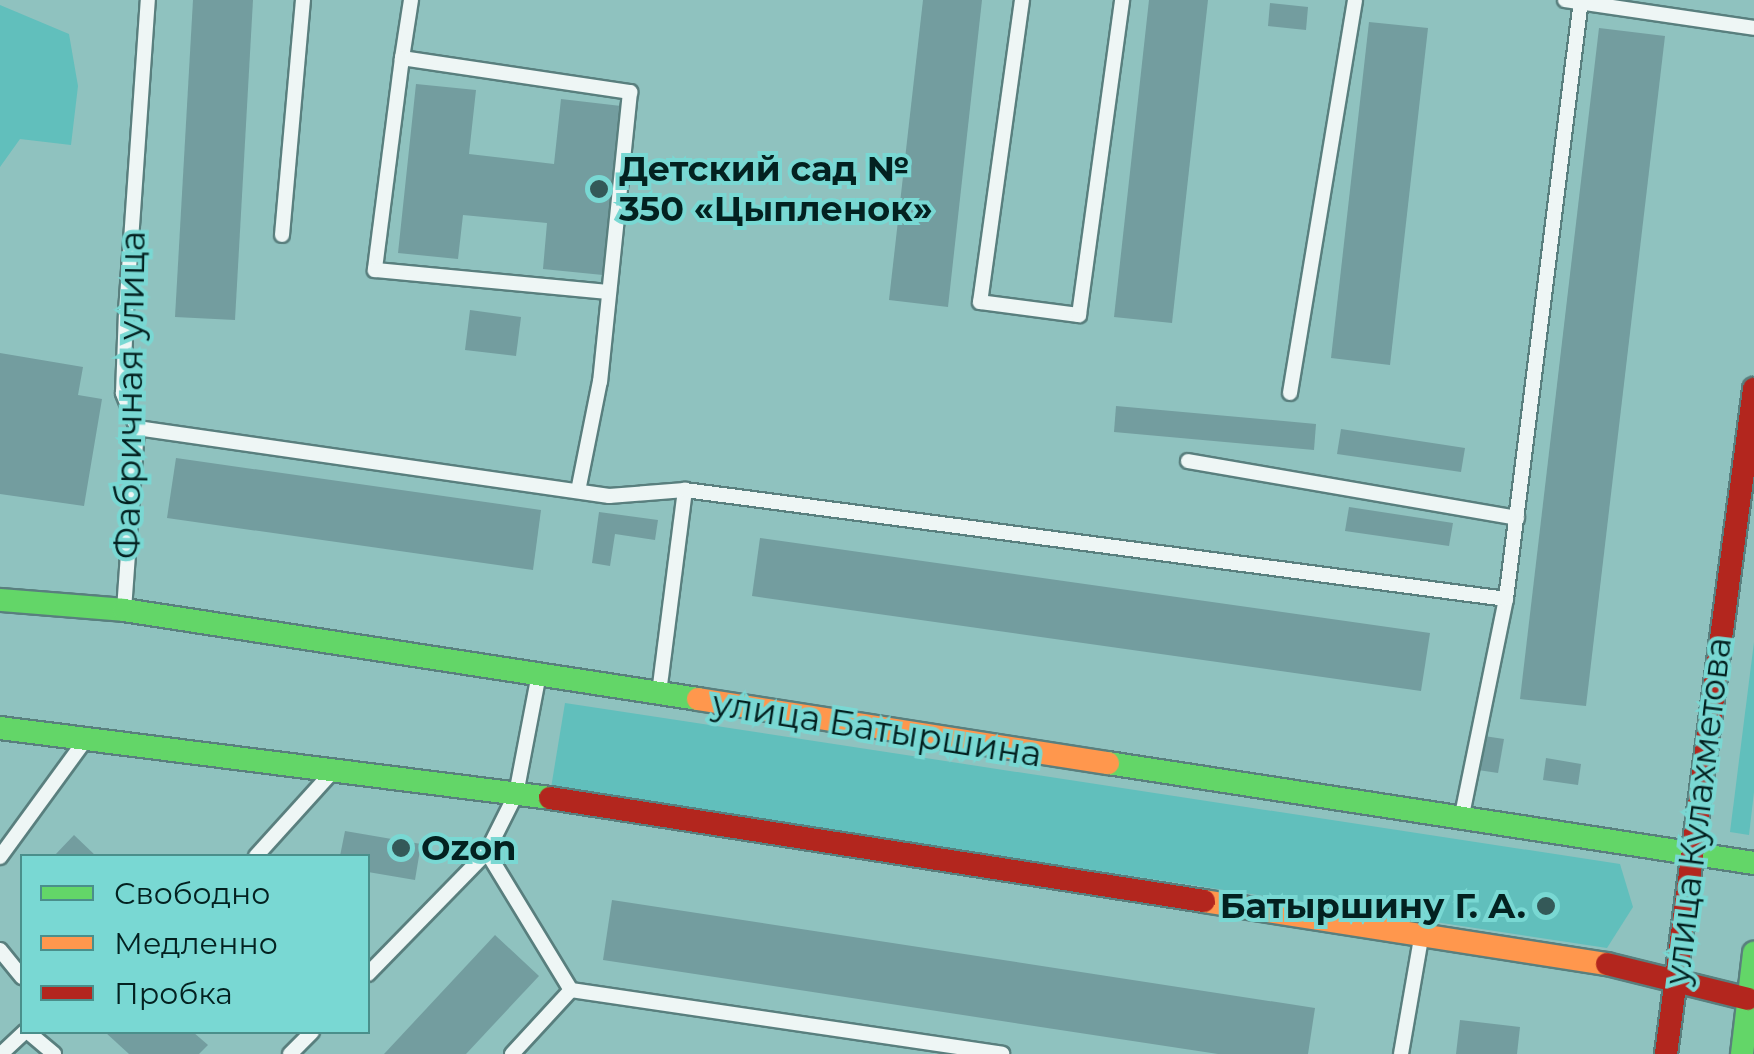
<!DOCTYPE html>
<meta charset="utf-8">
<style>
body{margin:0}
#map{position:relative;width:1754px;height:1054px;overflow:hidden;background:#8fc2bf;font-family:Montserrat,sans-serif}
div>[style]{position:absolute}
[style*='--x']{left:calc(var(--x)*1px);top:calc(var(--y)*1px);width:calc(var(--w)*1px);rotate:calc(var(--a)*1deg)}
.green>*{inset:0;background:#61bfbc}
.building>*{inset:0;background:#739d9f}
.roads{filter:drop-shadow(2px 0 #597f7e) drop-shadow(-2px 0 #597f7e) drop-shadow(0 2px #597f7e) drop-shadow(0 -2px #597f7e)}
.lane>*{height:14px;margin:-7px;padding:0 7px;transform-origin:7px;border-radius:7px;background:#eef6f5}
.fast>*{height:22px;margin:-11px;padding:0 11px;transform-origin:11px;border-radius:11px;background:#63d668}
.slow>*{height:22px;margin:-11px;padding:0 11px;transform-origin:11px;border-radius:11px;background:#ff974d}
.jam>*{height:22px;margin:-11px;padding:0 11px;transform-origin:11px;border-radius:11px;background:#b3261e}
.dots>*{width:28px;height:28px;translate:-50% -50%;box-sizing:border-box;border:5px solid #79d8d3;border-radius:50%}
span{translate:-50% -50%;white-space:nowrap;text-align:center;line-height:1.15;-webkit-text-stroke:8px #79d8d3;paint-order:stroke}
.poi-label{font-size:35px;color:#032120;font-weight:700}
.left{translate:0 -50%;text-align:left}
.right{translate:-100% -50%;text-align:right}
.street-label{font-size:35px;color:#032120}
.legend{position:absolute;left:20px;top:854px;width:350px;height:180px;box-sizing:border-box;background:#79d8d3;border:2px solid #4a8f8b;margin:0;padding:12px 18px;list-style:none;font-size:30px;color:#032120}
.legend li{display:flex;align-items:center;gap:20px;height:50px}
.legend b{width:50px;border:2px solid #4a8f8b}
</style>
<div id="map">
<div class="green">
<i style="clip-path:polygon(0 5px,69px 34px,78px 86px,71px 145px,20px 139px,0 167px)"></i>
<i style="clip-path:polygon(1754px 642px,1754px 792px,1749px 835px,1730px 832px)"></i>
<i style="clip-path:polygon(565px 703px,1620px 864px,1633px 907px,1607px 948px,551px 788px)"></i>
</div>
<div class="building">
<i style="clip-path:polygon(193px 0,253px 0,235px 320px,175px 317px)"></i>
<i style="clip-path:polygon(923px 0,982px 0,948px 307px,889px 300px)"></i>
<i style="clip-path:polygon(1149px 0,1208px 0,1172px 323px,1114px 317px)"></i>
<i style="clip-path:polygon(1270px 3px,1308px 7px,1306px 30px,1268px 26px)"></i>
<i style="clip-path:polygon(1369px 22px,1428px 28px,1390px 365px,1331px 358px)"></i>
<i style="clip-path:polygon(1599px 28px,1665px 36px,1586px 706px,1520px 699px)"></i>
<i style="clip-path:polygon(416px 84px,476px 90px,469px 154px,554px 164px,561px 99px,621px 106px,603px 275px,543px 269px,547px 223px,463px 215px,458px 259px,398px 253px)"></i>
<i style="clip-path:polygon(470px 310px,521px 317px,516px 356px,465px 350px)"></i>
<i style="clip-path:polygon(0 353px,83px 367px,78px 395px,102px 399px,84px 506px,0 494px)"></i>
<i style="clip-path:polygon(1116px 406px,1316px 424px,1314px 450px,1114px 432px)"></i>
<i style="clip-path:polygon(1341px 429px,1465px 448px,1461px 472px,1337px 454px)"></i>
<i style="clip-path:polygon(176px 458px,541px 510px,533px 570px,167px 518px)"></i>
<i style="clip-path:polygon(1349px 507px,1453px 523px,1449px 546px,1345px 531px)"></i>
<i style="clip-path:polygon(599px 512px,658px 520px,655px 540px,615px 534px,610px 566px,592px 563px)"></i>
<i style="clip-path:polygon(760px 538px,1430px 633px,1421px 691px,752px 596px)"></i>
<i style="clip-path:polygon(1484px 736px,1504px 739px,1498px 773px,1478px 770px)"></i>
<i style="clip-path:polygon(1546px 758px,1581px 764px,1578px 785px,1543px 780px)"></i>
<i style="clip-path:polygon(345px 831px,421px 844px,415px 880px,368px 872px,368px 856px,340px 856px)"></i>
<i style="clip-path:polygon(74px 835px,96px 856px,54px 856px)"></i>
<i style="clip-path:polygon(612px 900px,1315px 1008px,1308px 1054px,1218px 1054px,603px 960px)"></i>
<i style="clip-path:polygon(495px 935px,539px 976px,466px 1054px,384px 1054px)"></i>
<i style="clip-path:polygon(1460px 1020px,1520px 1027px,1517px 1054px,1456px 1054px)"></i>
<i style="clip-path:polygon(105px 1032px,193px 1032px,208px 1045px,199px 1054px,129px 1054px)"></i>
</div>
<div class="roads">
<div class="lane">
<i style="--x:411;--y:0;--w:59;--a:98.8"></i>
<i style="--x:402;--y:58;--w:231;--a:8.5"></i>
<i style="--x:630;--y:92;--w:291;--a:95.9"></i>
<i style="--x:600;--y:381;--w:112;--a:101.3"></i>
<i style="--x:1022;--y:0;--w:305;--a:97.9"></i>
<i style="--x:980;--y:302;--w:100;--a:7.5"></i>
<i style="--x:1079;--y:315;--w:318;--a:-82.2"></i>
<i style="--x:1565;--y:0;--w:191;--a:8.4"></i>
<i style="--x:402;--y:58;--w:214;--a:97.3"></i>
<i style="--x:375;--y:270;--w:235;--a:5.4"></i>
<i style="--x:282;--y:235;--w:236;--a:-84.9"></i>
<i style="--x:1290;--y:393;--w:398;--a:-80.6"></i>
<i style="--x:137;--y:428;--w:477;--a:8.2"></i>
<i style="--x:609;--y:496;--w:76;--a:-4.5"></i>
<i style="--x:1188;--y:461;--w:334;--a:9.8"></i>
<i style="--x:124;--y:610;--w:182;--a:-85.9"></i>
<i style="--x:137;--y:428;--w:38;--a:-112"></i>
<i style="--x:123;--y:393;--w:81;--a:-87.9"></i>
<i style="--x:126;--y:312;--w:313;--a:-86"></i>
<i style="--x:538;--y:679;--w:117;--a:100.8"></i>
<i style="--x:516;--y:794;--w:65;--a:116.6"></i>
<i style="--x:487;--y:852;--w:162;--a:58.7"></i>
<i style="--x:571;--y:990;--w:436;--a:8.4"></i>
<i style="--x:659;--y:693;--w:205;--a:-82.7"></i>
<i style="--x:685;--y:490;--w:828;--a:7.56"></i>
<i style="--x:1462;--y:815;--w:220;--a:-78.5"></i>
<i style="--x:1506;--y:599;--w:604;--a:-82.86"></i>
<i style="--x:256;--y:856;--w:118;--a:-47.8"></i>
<i style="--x:0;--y:857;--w:142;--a:-53.9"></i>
<i style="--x:0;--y:950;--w:35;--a:51"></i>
<i style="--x:368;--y:974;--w:170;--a:-45.7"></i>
<i style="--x:28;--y:1032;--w:34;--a:40"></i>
<i style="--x:1;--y:1054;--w:33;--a:-43"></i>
<i style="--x:290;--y:1054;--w:31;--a:-45"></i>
<i style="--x:512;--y:1054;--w:87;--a:-47.3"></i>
<i style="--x:1401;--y:1054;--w:118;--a:-80.2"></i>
</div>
<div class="fast">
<i style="--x:0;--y:600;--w:124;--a:4.6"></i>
<i style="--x:124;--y:610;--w:581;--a:8.81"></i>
<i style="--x:0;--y:728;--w:554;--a:7.25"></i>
<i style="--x:1108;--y:763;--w:654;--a:8.8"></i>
<i style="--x:1742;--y:1054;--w:102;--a:-83.2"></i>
</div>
<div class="slow">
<i style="--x:698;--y:699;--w:415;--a:8.9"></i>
<i style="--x:1204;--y:901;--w:408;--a:8.9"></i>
</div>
<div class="jam">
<i style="--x:550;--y:798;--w:662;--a:8.95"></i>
<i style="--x:1607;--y:964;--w:145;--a:13.9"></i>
<i style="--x:1666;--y:1054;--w:671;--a:-82.46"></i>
</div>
</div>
<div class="dots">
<i style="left:599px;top:189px;background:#345958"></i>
<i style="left:401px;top:848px;background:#345958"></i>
<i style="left:1546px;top:906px;background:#345958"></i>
</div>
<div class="poi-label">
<span class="left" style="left:619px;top:189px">Детский сад №<br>350 «Цыпленок»</span>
<span class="left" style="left:421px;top:848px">Ozon</span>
<span class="right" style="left:1526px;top:906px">Батыршину Г. А.</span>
</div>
<div class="street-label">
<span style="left:130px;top:395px;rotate:-89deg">Фабричная улица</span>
<span style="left:877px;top:729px;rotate:9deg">улица Батыршина</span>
<span style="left:1698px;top:811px;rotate:-83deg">улица Кулахметова</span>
</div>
<ul class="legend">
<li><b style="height:12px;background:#63d668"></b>Свободно</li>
<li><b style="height:12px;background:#ff974d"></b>Медленно</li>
<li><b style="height:12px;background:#b3261e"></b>Пробка</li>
</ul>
</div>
